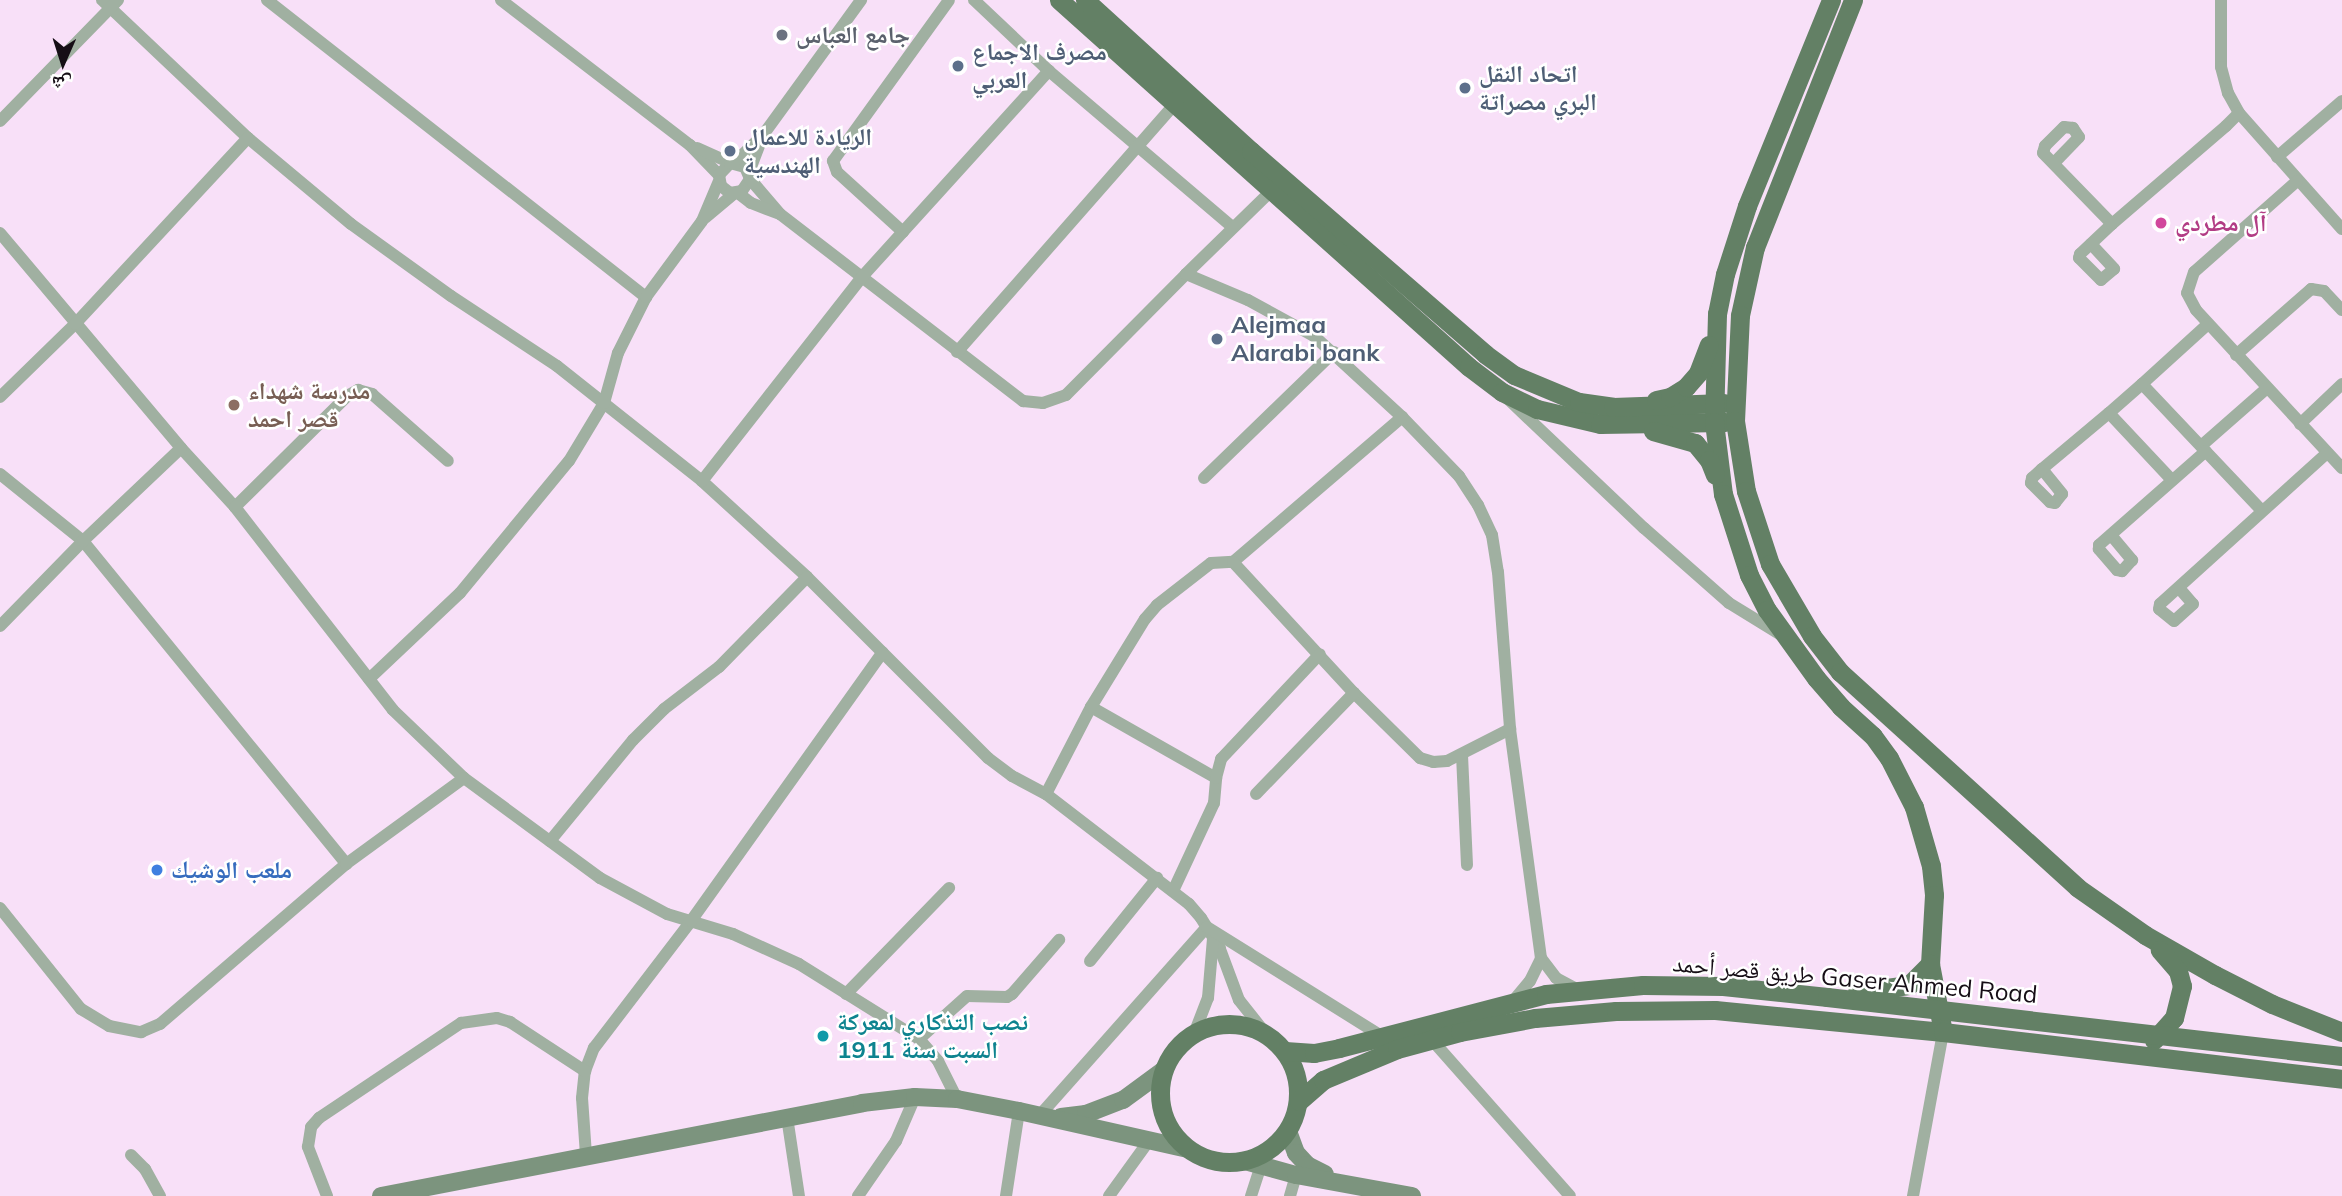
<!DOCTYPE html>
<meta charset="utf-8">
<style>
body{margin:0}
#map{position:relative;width:2342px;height:1196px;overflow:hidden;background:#f8e0f8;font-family:Mulish,"Noto Naskh Arabic",sans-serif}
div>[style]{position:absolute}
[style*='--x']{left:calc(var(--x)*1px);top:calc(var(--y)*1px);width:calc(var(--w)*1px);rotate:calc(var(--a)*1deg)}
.street>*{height:12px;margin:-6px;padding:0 6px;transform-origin:6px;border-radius:6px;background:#a0b0a1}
.secondary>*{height:18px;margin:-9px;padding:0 9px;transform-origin:9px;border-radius:9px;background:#7c947e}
.primary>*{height:19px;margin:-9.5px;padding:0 9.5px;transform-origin:9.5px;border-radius:9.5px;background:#638065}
.primary>.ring{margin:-9.5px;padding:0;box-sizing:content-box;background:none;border:19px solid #638065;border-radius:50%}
.dots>*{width:19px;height:19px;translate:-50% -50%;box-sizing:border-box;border:4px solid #fff;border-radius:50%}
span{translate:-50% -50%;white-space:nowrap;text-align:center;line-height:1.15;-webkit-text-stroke:5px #fff;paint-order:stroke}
.worship-label{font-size:24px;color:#5b616d;font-weight:700}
.left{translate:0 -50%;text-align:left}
.service-label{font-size:24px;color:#4e5e75;font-weight:700}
.hotel-label{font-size:24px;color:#b23c85;font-weight:700}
.education-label{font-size:24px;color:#785e54;font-weight:700}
.shop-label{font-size:24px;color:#366cbe;font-weight:700}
.street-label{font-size:24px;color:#160e16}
.culture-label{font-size:24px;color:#0d838f;font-weight:700}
.north{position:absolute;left:28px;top:28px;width:70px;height:70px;-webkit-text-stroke:5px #fff;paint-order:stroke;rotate:183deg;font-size:19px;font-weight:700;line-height:28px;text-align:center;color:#160e16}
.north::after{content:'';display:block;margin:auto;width:24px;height:32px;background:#160e16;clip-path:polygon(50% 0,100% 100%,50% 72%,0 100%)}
</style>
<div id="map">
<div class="street">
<i style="--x:102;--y:0;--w:201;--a:43.4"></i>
<i style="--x:248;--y:138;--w:134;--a:39.9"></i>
<i style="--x:351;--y:224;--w:123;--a:35.8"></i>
<i style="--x:451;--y:296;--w:127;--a:33.4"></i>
<i style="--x:557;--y:366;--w:185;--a:38.4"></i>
<i style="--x:702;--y:481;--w:142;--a:42.4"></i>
<i style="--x:807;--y:577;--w:256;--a:45"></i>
<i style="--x:988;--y:758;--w:30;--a:37"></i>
<i style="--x:1012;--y:776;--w:38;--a:28"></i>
<i style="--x:1046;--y:794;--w:180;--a:37.6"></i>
<i style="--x:1189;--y:904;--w:18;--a:49"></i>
<i style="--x:1201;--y:918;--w:36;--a:58"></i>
<i style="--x:1220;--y:949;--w:54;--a:69.6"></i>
<i style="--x:1239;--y:1000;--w:43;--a:51.5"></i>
<i style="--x:267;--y:0;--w:482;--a:38.1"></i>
<i style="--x:501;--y:0;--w:238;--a:37.5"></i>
<i style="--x:690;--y:145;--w:42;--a:46"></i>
<i style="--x:974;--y:0;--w:103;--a:43.4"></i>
<i style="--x:1049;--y:71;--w:240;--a:40.4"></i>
<i style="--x:2221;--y:0;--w:67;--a:90"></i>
<i style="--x:2221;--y:67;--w:27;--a:75"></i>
<i style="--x:2228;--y:93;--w:23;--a:61"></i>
<i style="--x:2239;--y:113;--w:155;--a:48.4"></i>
<i style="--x:0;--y:121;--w:169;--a:-45.7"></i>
<i style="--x:697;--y:148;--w:36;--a:24"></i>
<i style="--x:2277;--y:157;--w:86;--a:-40.7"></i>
<i style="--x:735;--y:162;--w:39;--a:-44"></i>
<i style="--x:763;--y:135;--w:167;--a:-54"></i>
<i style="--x:2054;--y:163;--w:36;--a:-46"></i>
<i style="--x:2079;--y:137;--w:11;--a:-124"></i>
<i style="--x:2073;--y:128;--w:9;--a:-174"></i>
<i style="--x:2064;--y:127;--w:27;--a:135"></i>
<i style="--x:2045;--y:146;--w:7;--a:106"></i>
<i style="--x:2043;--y:153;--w:99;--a:45.8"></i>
<i style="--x:749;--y:172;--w:36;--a:-69"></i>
<i style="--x:750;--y:179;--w:14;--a:124"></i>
<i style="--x:742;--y:191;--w:12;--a:171"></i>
<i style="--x:730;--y:193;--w:11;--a:-142"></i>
<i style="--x:721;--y:186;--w:11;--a:-100"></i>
<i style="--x:719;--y:175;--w:16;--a:-47"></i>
<i style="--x:730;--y:163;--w:16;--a:15"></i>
<i style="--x:745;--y:167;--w:13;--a:67"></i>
<i style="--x:750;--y:179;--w:46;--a:49.4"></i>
<i style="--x:780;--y:214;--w:307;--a:37.6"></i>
<i style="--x:1023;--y:401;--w:20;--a:6"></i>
<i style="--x:1043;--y:403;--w:24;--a:-19"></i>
<i style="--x:1066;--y:395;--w:170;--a:-45.2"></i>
<i style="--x:1186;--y:274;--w:67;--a:22.8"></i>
<i style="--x:1248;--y:300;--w:75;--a:28.6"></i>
<i style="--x:1314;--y:336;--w:120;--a:42.6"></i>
<i style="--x:1402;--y:417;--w:82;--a:46"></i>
<i style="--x:1459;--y:476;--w:35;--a:57"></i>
<i style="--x:1478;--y:505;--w:33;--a:65"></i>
<i style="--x:1492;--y:535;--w:37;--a:81"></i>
<i style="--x:1498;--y:572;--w:157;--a:85.6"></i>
<i style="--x:1510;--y:729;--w:231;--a:82.3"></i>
<i style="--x:1541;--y:958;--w:25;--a:53"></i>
<i style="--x:1556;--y:978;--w:26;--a:28"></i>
<i style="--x:2297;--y:181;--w:137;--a:138.5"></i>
<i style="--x:2194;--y:272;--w:22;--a:108"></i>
<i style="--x:2187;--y:293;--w:19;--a:62"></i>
<i style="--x:2196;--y:310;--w:215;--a:47.3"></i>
<i style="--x:738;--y:193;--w:16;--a:38"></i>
<i style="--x:751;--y:203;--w:30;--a:21"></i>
<i style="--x:705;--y:218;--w:39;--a:-40"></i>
<i style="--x:903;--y:232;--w:89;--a:-137.7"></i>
<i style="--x:837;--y:172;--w:12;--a:-110"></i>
<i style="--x:833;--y:161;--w:198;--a:-54.2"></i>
<i style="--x:0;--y:233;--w:281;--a:49.9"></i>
<i style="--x:181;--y:448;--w:80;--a:47.5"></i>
<i style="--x:235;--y:507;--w:257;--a:52.1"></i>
<i style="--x:393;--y:710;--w:98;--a:43.8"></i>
<i style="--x:464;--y:778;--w:169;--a:36.3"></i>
<i style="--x:600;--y:878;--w:76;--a:28.2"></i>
<i style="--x:667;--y:914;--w:69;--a:16.9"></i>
<i style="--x:733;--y:934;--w:72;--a:24.4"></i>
<i style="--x:799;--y:964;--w:142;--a:32"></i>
<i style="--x:919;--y:1039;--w:29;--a:49"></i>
<i style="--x:938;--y:1061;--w:42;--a:63.4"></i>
<i style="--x:2091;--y:244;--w:34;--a:47"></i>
<i style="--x:2114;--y:269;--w:17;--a:140"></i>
<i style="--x:2101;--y:280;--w:31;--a:-135"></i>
<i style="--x:2079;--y:258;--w:4;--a:-76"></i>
<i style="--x:2080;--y:254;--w:44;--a:-43.2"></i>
<i style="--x:2112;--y:224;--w:150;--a:-40.7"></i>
<i style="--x:2226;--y:126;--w:18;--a:-45"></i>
<i style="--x:1186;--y:274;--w:120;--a:-44.3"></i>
<i style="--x:2208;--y:324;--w:89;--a:137.7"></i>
<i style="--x:2142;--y:384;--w:173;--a:46.6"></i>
<i style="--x:957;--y:352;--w:330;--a:-48.7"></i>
<i style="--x:2236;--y:355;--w:100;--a:-41.3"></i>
<i style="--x:2311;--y:289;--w:13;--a:9"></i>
<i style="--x:2324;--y:291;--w:26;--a:47"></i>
<i style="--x:0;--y:397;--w:105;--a:-44.2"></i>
<i style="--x:75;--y:324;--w:254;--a:-47.1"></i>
<i style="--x:1509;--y:400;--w:186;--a:43.5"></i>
<i style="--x:1644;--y:528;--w:113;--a:41.4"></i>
<i style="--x:1729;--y:603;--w:61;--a:31.6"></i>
<i style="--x:2109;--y:413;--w:92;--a:46.8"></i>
<i style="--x:2300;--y:424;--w:58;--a:-43.6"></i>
<i style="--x:2201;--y:446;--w:88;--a:-41.3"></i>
<i style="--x:2042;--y:469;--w:32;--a:51"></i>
<i style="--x:2062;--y:494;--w:11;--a:128"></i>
<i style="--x:2055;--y:503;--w:5;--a:-169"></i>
<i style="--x:2050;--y:502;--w:27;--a:-135"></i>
<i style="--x:2031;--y:483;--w:5;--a:-79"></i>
<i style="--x:2032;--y:478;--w:13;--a:-42"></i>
<i style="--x:2042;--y:469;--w:87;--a:-39.9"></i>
<i style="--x:2109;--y:413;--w:44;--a:-41.3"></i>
<i style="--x:0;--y:474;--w:107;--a:38.9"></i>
<i style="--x:83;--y:541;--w:417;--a:50.8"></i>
<i style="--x:1204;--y:478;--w:181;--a:-44.1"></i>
<i style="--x:702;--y:481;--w:258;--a:-51.9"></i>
<i style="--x:861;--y:278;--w:280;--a:-47.8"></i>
<i style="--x:235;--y:507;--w:158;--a:-44.7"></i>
<i style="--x:347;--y:396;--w:13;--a:-29"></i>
<i style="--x:358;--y:390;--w:15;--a:16"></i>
<i style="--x:372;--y:394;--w:101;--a:41.4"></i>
<i style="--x:2111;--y:535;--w:33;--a:50"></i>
<i style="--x:2132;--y:560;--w:15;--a:132"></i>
<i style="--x:2122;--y:571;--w:5;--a:-169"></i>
<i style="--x:2117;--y:570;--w:28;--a:-131"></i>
<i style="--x:2099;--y:549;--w:4;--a:-90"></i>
<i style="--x:2099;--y:545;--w:142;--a:-41.3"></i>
<i style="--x:1233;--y:562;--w:223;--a:-40.6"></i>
<i style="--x:2179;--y:588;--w:21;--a:49"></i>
<i style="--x:2193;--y:604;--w:25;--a:138"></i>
<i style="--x:2174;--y:621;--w:19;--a:-141"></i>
<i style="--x:2159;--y:609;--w:5;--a:-79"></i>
<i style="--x:2160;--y:604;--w:225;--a:-42.1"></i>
<i style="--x:0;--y:626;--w:119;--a:-45.7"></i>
<i style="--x:83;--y:541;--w:135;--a:-43.5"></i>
<i style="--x:369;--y:679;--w:125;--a:-43.4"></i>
<i style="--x:460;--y:593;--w:171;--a:-50.5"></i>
<i style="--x:569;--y:461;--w:68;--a:-58.9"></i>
<i style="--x:604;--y:403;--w:52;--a:-74.4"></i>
<i style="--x:618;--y:353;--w:63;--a:-63.4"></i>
<i style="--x:646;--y:297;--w:94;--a:-53.6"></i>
<i style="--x:702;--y:221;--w:43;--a:-67"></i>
<i style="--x:1091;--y:707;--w:144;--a:29.6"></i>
<i style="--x:1462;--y:755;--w:110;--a:87.4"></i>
<i style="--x:1046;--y:794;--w:98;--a:-62.7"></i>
<i style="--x:1091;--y:707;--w:103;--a:-58.5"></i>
<i style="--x:1145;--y:619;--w:18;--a:-49"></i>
<i style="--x:1157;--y:605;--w:68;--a:-37.9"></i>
<i style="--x:1211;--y:563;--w:22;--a:-3"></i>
<i style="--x:1233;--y:562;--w:178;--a:47.3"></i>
<i style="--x:1354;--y:693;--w:93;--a:44.6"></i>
<i style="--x:1420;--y:758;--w:14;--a:17"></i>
<i style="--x:1433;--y:762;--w:14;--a:-4"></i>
<i style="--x:1447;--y:761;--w:71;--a:-26.9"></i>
<i style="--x:1256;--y:794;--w:141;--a:-45.9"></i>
<i style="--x:550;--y:841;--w:131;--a:-50.6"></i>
<i style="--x:633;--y:740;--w:44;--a:-45"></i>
<i style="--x:664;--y:709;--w:69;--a:-37.4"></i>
<i style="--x:719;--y:667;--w:126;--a:-45.6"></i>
<i style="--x:1173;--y:891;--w:97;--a:-65"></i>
<i style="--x:1214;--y:803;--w:25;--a:-85"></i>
<i style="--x:1216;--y:778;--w:20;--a:-75"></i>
<i style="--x:1221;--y:759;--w:144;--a:-46.7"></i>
<i style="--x:0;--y:908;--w:129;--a:51.3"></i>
<i style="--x:81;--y:1009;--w:33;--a:31"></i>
<i style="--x:109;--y:1026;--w:33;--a:11"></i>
<i style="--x:141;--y:1032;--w:21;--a:-23"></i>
<i style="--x:160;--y:1024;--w:245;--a:-40.7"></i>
<i style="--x:346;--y:864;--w:146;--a:-36.1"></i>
<i style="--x:1090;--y:961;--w:107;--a:-51.1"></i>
<i style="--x:846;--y:994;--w:148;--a:-45.8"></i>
<i style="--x:1513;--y:1001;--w:26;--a:-50"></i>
<i style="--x:1530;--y:981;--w:25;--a:-64"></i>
<i style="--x:1194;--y:1034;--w:39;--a:-69"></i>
<i style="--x:1208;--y:998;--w:60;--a:-85.2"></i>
<i style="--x:919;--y:1039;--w:64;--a:-41.9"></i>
<i style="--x:967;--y:996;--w:40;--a:1.4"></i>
<i style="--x:1007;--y:997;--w:6;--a:-31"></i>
<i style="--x:1012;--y:994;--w:72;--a:-49"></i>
<i style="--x:1432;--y:1040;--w:208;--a:48.5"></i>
<i style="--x:1040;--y:1115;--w:251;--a:-48.4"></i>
<i style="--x:1207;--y:927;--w:204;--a:32"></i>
<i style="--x:787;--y:1117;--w:80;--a:81.4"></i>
<i style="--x:131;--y:1155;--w:20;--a:45"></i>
<i style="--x:145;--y:1169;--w:31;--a:61"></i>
<i style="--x:586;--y:1155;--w:57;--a:-94"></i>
<i style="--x:582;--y:1098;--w:27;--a:-84"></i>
<i style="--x:585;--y:1071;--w:25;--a:-69"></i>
<i style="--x:594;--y:1048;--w:160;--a:-52.6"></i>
<i style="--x:691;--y:921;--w:330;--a:-54.5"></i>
<i style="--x:327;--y:1196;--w:53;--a:-111.2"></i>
<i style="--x:308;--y:1147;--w:20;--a:-81"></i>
<i style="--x:311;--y:1127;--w:12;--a:-48"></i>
<i style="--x:319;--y:1118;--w:171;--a:-33.8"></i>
<i style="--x:461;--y:1023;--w:36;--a:-8"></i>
<i style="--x:497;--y:1018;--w:14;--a:17"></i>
<i style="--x:510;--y:1022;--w:90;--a:33.2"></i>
<i style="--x:858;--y:1196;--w:67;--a:-55.4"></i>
<i style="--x:896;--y:1141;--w:48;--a:-66.6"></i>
<i style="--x:1006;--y:1196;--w:86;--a:-81.3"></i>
<i style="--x:1109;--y:1196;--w:67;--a:-54.2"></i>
<i style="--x:1251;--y:1196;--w:33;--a:-72"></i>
<i style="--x:1290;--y:1196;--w:22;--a:-74"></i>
<i style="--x:1913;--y:1196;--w:167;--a:-79.6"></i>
</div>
<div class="secondary">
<i style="--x:1061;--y:1117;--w:25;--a:-7"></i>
<i style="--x:1086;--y:1114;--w:40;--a:-21"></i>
<i style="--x:1123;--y:1100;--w:51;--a:-36.2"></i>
<i style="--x:1288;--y:1131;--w:23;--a:70"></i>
<i style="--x:1296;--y:1153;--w:16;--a:47"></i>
<i style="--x:1307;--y:1165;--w:20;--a:27"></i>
<i style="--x:1245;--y:1161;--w:53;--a:15.4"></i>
<i style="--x:1296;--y:1175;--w:118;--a:10.3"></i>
<i style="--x:381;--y:1196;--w:490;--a:-10.9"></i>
<i style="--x:862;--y:1103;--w:53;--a:-6.5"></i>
<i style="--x:915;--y:1097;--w:42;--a:2.7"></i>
<i style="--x:957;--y:1099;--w:63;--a:11"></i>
<i style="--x:1019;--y:1111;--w:173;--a:12.7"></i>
</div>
<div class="primary">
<i style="--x:1059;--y:0;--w:550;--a:41.83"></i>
<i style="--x:1469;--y:367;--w:41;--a:37.1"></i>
<i style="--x:1502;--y:392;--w:39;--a:26"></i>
<i style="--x:1537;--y:409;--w:65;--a:13.4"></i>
<i style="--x:1600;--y:424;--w:125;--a:-0.9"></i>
<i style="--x:1085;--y:0;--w:224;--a:42.3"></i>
<i style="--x:1251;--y:151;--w:310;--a:40.9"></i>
<i style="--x:1485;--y:354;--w:36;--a:36"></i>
<i style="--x:1514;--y:375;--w:70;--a:22.6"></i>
<i style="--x:1579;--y:402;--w:34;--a:8"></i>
<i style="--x:1613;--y:407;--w:111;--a:-2.1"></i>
<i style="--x:1831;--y:0;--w:222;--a:112.2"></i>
<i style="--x:1747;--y:206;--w:71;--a:107.9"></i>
<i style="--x:1725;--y:274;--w:41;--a:101.3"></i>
<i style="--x:1717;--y:314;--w:108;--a:91.6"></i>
<i style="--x:1714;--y:422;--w:73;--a:82.9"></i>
<i style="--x:1723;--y:494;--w:85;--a:72.2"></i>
<i style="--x:1749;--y:575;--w:39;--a:63"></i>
<i style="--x:1767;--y:610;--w:84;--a:54.2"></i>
<i style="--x:1816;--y:678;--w:38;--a:49"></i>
<i style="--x:1841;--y:707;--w:43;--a:42.2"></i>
<i style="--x:1873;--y:736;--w:27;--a:54"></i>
<i style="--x:1889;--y:758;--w:55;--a:63"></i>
<i style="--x:1914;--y:807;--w:61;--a:73.9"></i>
<i style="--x:1931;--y:866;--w:29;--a:84"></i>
<i style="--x:1934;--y:895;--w:69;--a:93.3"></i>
<i style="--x:1930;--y:964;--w:69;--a:79.2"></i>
<i style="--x:1853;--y:0;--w:266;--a:111.6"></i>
<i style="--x:1755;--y:247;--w:70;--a:102.4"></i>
<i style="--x:1740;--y:315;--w:106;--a:92.7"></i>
<i style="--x:1735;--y:421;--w:71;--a:81.1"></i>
<i style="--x:1746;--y:491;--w:77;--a:71.8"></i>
<i style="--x:1770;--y:564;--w:83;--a:59.7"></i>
<i style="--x:1812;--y:636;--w:46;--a:52.1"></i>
<i style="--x:1840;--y:672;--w:321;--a:42.2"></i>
<i style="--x:2078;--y:888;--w:82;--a:35"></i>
<i style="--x:2145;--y:935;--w:81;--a:29.7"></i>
<i style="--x:2215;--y:975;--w:64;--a:27"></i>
<i style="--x:2272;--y:1004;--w:75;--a:21.8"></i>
<i style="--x:1656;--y:400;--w:14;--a:-12"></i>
<i style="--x:1670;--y:397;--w:19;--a:-32"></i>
<i style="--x:1686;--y:387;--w:18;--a:-49"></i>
<i style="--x:1698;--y:373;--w:30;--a:-69"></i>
<i style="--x:1653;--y:431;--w:44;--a:15.9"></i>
<i style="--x:1695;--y:443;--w:22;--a:51"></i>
<i style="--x:1709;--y:460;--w:16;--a:68"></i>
<i style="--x:1857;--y:992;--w:52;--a:-7.7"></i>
<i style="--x:1909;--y:985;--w:30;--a:-45"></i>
<i class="ring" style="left:1160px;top:1024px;width:119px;height:119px"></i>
<i style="--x:2154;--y:1040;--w:30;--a:-48"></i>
<i style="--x:2174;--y:1018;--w:33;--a:-76"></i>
<i style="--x:2182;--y:986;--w:16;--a:-105"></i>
<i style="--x:2178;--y:971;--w:28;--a:-131"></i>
<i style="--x:1285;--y:1051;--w:29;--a:4"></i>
<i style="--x:1314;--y:1053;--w:25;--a:-11"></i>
<i style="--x:1339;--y:1048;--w:214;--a:-14.6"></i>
<i style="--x:1546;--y:994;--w:97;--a:-5.3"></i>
<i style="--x:1643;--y:985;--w:80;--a:0.7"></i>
<i style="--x:1723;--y:986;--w:105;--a:6"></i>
<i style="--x:1827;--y:997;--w:518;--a:6.54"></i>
<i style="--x:1299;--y:1101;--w:32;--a:-41"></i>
<i style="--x:1323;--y:1080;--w:80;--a:-22.7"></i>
<i style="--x:1397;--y:1049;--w:65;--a:-15.1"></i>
<i style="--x:1460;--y:1032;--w:76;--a:-10.6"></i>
<i style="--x:1535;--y:1018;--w:81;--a:-4.9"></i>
<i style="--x:1616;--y:1011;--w:99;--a:-0.6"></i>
<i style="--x:1715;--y:1010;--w:229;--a:5.5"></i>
<i style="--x:1943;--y:1032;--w:402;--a:6.7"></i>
</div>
<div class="dots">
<i style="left:782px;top:35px;background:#6b7280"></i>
<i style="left:958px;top:66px;background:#5c6f8a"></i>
<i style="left:1465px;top:88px;background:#5c6f8a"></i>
<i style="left:730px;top:151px;background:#5c6f8a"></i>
<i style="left:2161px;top:223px;background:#d1479c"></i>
<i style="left:1217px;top:339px;background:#5c6f8a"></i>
<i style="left:234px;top:405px;background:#8d6e63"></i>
<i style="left:157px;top:870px;background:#3f7fe0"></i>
<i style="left:823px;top:1036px;background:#0f9aa8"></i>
</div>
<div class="worship-label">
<span class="left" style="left:796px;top:35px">جامع العباس</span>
</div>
<div class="service-label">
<span class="left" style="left:972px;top:66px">مصرف الاجماع<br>العربي</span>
<span class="left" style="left:1479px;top:88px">اتحاد النقل<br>البري مصراتة</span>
<span class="left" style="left:744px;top:151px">الريادة للاعمال<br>الهندسية</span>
<span class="left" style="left:1231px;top:339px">Alejmaa<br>Alarabi bank</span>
</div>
<div class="hotel-label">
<span class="left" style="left:2175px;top:223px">آل مطردي</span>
</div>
<div class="education-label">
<span class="left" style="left:248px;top:405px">مدرسة شهداء<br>قصر احمد</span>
</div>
<div class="shop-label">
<span class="left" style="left:171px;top:870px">ملعب الوشيك</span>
</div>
<div class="street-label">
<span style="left:1855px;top:979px;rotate:5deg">طريق قصر أحمد Gaser Ahmed Road</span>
</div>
<div class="culture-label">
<span class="left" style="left:837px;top:1036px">نصب التذكاري لمعركة<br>السبت سنة 1911</span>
</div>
<div class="north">ش</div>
</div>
